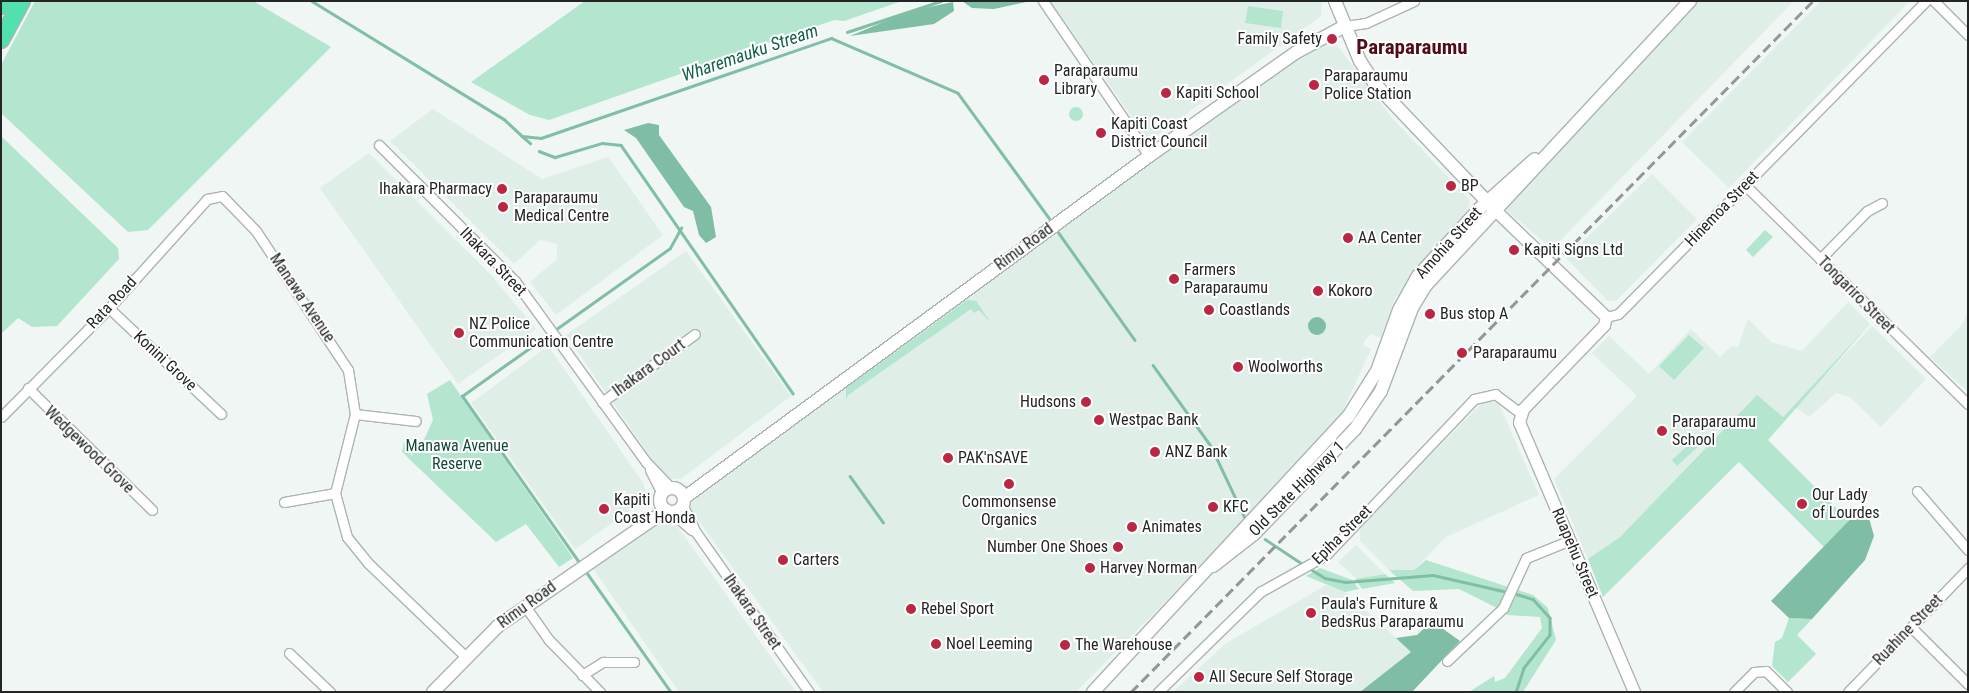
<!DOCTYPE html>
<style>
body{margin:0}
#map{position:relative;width:1969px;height:693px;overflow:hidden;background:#eff6f3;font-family:"Roboto Condensed",sans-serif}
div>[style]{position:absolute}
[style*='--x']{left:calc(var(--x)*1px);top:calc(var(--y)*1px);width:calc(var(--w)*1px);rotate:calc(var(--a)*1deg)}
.built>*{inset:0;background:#dfefe7}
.green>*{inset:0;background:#b3e5cf}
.round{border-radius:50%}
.forest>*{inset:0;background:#7fbea4}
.stream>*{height:2.5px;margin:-1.25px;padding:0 1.25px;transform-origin:1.25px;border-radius:1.25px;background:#80bfa4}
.roads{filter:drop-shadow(1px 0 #adb4b1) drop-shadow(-1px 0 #adb4b1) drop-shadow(0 1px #adb4b1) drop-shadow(0 -1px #adb4b1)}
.minor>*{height:9px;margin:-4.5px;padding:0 4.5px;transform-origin:4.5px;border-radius:4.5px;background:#fff}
.tertiary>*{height:11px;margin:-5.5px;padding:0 5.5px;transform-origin:5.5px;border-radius:5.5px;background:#fff}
.secondary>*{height:12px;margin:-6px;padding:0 6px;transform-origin:6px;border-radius:6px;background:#fff}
.secondary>.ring{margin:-6px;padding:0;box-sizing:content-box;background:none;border:12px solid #fff;border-radius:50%}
.motorway>*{height:16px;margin:-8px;padding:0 8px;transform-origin:8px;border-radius:8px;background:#50e1af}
.rail>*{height:2.5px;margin-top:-1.25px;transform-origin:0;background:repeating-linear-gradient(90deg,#939896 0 10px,transparent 0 15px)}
.dots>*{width:14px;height:14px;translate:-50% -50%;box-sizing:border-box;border:2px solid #fff;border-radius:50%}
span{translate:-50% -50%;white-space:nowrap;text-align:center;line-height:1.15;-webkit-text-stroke:4px #fff;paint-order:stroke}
.poi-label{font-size:16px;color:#232625}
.right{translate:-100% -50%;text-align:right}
.left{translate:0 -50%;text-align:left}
.street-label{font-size:16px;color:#232625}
.park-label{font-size:16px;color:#144937}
.water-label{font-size:18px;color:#14634a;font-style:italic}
.district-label{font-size:21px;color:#520c19;font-weight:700}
.frame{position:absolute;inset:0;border:2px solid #232625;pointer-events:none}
</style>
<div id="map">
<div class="built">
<i style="clip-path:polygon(1050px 1px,1321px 1px,1322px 2px,1321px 16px,1149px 141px)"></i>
<i style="clip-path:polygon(1698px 1px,1794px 1px,1552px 249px,1506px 210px,1506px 202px)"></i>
<i style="clip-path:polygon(1821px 1px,1910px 1px,1729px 188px,1682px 142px)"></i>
<i style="clip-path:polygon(1330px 36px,1392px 118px,1470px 200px,1468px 209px,1395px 299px,1381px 338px,1371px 334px,1365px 340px,1363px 345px,1371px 349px,1340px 417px,1235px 531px,1076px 692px,823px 692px,690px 509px,697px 492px,1306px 48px)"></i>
<i style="clip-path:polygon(433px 109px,542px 179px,608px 157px,663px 235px,556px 315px,530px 282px,557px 259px,557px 244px,540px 240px,514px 264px,390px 141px)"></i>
<i style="clip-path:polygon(369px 153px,492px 276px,536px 329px,458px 384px,320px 188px)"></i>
<i style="clip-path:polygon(1652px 174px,1697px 219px,1617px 300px,1608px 301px,1566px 258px)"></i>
<i style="clip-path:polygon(686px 251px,791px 396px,681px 479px,665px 478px,566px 335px)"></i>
<i style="clip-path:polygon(1848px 302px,1870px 324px,1782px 418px,1757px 395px,1620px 537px,1588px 559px,1554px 479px,1637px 396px,1592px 353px,1609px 336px,1649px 374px,1691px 329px,1720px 357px,1731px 346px,1738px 347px,1748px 319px,1771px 342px,1802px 351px)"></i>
<i style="clip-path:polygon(1968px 312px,1968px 392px,1930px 357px,1961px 326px)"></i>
<i style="clip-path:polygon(1872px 326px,1926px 379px,1881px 427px,1850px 397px,1836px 393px,1809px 417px,1795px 407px)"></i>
<i style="clip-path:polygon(548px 346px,644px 484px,647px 499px,575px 549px,471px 403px)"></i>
<i style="clip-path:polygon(1485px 400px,1499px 404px,1539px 495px,1446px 537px,1414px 570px,1389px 570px,1360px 541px,1360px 527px)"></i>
<i style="clip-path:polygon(665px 518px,674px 522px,796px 692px,679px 692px,592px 567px)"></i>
<i style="clip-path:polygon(1356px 545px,1385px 574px,1357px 579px,1338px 562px)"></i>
<i style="clip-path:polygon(1326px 585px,1345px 592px,1412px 652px,1360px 692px,1173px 692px,1225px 644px)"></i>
</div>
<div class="green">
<i style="clip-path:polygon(35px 1px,253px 1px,331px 47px,148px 230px,128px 232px,1px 113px,1px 65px)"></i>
<i style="clip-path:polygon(585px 1px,902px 1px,844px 21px,834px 20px,549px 120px,530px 115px,471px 82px)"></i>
<i style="clip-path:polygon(1248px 6px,1283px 11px,1281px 28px,1245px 23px)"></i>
<i class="round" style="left:1069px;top:107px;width:14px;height:14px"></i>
<i style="clip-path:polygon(1px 136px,118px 248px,119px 259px,57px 326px,32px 327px,18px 318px,1px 334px)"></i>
<i style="clip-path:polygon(1765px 230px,1773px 237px,1753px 257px,1746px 250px)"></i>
<i style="clip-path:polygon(967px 300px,976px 301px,991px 323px,979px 310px,974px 313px,971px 309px,848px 395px,846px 400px,846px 388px)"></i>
<i style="clip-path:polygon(1870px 324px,1768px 440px,1849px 521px,1824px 547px,1739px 462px,1603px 597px,1588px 559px,1620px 537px,1757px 395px,1783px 417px)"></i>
<i style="clip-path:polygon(1689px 335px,1704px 348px,1674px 380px,1659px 366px)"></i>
<i style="clip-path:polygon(450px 380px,573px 558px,559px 567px,526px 524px,496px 542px,402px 452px,404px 442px,421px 446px,433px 420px,427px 394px)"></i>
<i style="clip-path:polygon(1696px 438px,1701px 444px,1677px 466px,1672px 460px)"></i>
<i style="clip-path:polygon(1426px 560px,1533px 595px,1548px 608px,1556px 640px,1523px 692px,1469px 692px,1494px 676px,1495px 682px,1505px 678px,1542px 628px,1540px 617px,1508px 615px,1504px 613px,1509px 606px,1501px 603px,1497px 608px,1459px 589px,1413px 591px,1389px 570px,1414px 570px)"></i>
<i style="clip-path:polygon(1320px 568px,1352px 580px,1359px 589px,1345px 592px,1306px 576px)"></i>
<i style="clip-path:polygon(1385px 574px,1395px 583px,1362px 589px,1355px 579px)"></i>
<i style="clip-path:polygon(1789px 618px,1812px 619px,1797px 635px,1816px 654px,1788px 682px,1772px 666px,1775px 642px,1782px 638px)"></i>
</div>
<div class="forest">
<i style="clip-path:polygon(962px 1px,1026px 1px,1026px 2px,994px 9px,972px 8px)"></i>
<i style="clip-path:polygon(953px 2px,954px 11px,934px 24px,850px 36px,910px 11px)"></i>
<i style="clip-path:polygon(648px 123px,659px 125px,659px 135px,711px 207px,716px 237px,706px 243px,699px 235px,693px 211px,684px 207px,636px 138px,624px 130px)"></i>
<i class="round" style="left:1308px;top:317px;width:18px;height:18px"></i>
<i style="clip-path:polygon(1865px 504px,1874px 536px,1865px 560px,1812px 619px,1789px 618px,1771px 601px)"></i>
<i style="clip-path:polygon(1432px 621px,1460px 641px,1412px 692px,1360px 692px,1411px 652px,1396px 638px,1417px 635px)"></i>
</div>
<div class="stream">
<i style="--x:312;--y:1;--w:225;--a:31.6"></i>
<i style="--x:504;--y:119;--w:25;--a:43"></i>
<i style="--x:522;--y:136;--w:19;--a:6"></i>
<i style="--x:541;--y:138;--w:307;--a:-19"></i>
<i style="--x:831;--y:38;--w:138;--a:23.4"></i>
<i style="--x:958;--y:93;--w:160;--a:53.9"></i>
<i style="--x:847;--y:32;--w:99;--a:-18.3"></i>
<i style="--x:522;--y:136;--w:11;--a:41"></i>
<i style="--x:539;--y:151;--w:17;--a:21"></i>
<i style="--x:555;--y:157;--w:49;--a:-16.6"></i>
<i style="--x:602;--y:143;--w:19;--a:6"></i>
<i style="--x:621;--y:145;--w:302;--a:55.3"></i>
<i style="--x:1056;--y:229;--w:136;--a:54.6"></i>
<i style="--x:1153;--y:365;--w:100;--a:54.4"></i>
<i style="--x:1211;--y:446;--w:80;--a:64.7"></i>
<i style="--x:850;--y:476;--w:57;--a:54.3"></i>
<i style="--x:1265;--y:539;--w:47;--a:33.7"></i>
<i style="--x:580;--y:564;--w:205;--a:-125.1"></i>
<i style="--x:462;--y:396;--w:255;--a:-35.4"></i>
<i style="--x:670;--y:248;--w:23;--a:-61"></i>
<i style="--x:1309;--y:568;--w:19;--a:32"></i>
<i style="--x:1325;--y:578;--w:21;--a:11"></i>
<i style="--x:1346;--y:582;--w:87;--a:-4.6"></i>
<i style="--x:1433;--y:575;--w:76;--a:12.9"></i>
<i style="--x:585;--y:570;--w:149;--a:54.8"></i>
<i style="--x:1513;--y:593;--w:21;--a:17"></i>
<i style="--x:1533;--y:599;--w:25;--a:48"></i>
<i style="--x:1550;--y:618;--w:17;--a:90"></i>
<i style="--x:1550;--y:635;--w:42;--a:128.2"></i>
<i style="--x:1524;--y:668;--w:25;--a:108"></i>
</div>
<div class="roads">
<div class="minor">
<i style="--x:1043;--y:1;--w:188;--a:55.6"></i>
<i style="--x:1934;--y:1;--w:48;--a:45"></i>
<i style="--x:1345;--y:26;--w:21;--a:-8"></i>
<i style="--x:1366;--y:23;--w:53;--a:-24.6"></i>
<i style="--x:379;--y:145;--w:192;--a:45"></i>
<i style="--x:515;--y:281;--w:223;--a:54.1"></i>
<i style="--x:646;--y:462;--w:36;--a:46"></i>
<i style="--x:1745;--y:185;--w:313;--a:44.5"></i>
<i style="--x:1820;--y:259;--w:67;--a:-45.6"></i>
<i style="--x:1867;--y:211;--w:17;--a:-28"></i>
<i style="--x:109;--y:308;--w:154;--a:43.4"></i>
<i style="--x:1606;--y:317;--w:12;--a:-14"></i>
<i style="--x:1618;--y:314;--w:18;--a:-45"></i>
<i style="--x:1631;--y:301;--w:421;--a:-45.5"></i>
<i style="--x:28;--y:388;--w:174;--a:44.5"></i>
<i style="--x:602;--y:402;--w:115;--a:-36.2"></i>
<i style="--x:355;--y:414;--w:61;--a:6.5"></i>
<i style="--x:1;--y:417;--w:153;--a:-45.3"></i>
<i style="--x:109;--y:308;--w:147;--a:-48"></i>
<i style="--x:207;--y:199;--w:15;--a:-11"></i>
<i style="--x:222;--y:196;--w:49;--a:45.8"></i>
<i style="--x:256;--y:231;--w:167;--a:56.5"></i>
<i style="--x:348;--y:370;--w:45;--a:81"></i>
<i style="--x:355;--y:414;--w:81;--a:104.2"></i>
<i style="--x:335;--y:493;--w:46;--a:74.7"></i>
<i style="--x:347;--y:537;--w:33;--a:51"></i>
<i style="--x:368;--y:563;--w:136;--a:43.8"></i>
<i style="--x:650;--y:470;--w:27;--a:63"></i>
<i style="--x:1917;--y:491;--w:78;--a:49.2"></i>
<i style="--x:284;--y:502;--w:52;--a:-10"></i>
<i style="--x:683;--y:506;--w:28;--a:64"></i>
<i style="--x:695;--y:531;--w:197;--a:54.7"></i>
<i style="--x:671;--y:512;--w:28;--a:41"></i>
<i style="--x:525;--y:606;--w:42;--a:54.8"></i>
<i style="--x:549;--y:640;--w:73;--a:45.6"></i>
<i style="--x:1911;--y:627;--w:81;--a:45"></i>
<i style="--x:289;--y:653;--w:57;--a:43.6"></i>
<i style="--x:1447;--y:661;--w:77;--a:-43.4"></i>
<i style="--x:1503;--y:608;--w:55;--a:-65.3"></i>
<i style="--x:1526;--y:558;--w:45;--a:-22"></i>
<i style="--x:582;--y:675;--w:25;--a:-32"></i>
<i style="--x:603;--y:662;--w:31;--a:0"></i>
<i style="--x:1158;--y:692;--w:143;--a:-44.4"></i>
<i style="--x:1260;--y:592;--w:76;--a:-29.3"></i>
<i style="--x:1326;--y:555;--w:215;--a:-46.5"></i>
<i style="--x:1474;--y:399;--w:22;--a:-13"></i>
<i style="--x:1495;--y:394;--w:31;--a:37"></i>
<i style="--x:1734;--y:692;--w:28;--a:-45"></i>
<i style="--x:1754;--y:672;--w:12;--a:-5"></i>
<i style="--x:1766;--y:671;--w:30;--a:45"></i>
<i style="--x:1848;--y:692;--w:173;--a:-45.9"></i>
</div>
<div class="tertiary">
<i style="--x:1495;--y:210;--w:154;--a:43.9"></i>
<i style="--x:1606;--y:317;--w:8;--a:104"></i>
<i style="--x:1604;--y:325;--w:117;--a:134"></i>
<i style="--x:1523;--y:409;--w:14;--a:107"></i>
<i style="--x:1519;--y:422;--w:293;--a:66.9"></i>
</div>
<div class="secondary">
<i style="--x:1335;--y:1;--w:65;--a:67.4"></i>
<i style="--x:1360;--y:61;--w:27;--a:57"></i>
<i style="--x:1375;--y:84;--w:170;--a:46.4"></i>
<i class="ring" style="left:660px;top:488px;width:12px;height:12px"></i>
<i style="--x:684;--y:498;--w:577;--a:-36.33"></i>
<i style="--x:1149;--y:156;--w:179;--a:-35.2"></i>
<i style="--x:1295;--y:53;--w:57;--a:-28.4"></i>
<i style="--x:1213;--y:566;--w:52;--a:-38"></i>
<i style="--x:1254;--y:534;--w:146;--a:-46.1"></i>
<i style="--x:1355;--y:429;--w:46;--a:-55.6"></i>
<i style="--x:1381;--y:391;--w:89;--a:-69.5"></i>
<i style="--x:1412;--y:308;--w:27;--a:-59"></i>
<i style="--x:1426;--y:285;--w:388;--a:-47.1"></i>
<i style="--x:433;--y:692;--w:93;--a:-45.4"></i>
<i style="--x:498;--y:626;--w:204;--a:-34.6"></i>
<i style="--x:1093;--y:692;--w:375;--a:-47.2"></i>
<i style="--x:1348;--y:417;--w:54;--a:-57.8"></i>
<i style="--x:1377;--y:371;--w:65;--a:-70.2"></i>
<i style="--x:1399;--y:310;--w:39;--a:-61"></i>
<i style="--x:1418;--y:276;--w:89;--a:-47.7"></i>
<i style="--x:1478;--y:210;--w:76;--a:-41.8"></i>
</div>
<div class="motorway">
<i style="--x:1;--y:6;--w:6;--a:-59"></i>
<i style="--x:1;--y:40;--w:44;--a:-61.7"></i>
</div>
</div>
<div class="rail">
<i style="--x:1131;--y:692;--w:971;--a:-45.38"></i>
</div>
<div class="dots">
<i style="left:1332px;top:39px;background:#b92743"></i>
<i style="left:1044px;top:80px;background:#b92743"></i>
<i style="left:1314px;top:85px;background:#b92743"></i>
<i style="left:1166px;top:93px;background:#b92743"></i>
<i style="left:1101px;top:133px;background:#b92743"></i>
<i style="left:1451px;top:186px;background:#b92743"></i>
<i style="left:502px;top:189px;background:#b92743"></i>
<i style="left:503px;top:207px;background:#b92743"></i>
<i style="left:1348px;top:238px;background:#b92743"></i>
<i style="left:1514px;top:250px;background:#b92743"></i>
<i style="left:1174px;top:279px;background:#b92743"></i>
<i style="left:1318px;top:291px;background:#b92743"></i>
<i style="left:1209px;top:310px;background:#b92743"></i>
<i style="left:1430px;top:314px;background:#b92743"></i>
<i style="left:459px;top:333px;background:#b92743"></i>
<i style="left:1462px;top:353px;background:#b92743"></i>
<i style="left:1238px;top:367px;background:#b92743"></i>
<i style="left:1086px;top:402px;background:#b92743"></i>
<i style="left:1099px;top:420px;background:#b92743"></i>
<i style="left:1662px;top:431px;background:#b92743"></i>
<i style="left:1155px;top:452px;background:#b92743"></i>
<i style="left:948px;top:458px;background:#b92743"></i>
<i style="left:1009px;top:484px;background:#b92743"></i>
<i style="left:1802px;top:504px;background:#b92743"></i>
<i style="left:1213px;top:507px;background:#b92743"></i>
<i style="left:604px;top:509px;background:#b92743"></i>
<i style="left:1132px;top:527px;background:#b92743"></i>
<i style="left:1118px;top:547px;background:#b92743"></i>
<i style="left:783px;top:560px;background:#b92743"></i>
<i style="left:1090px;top:568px;background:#b92743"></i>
<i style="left:911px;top:609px;background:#b92743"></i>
<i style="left:1311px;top:613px;background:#b92743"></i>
<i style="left:936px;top:644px;background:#b92743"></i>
<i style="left:1065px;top:645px;background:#b92743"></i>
<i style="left:1199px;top:677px;background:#b92743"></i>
</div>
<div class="poi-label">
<span class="right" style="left:1322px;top:39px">Family Safety</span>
<span class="left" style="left:1054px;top:80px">Paraparaumu<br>Library</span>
<span class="left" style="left:1324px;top:85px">Paraparaumu<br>Police Station</span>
<span class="left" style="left:1176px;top:93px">Kapiti School</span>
<span class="left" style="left:1111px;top:133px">Kapiti Coast<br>District Council</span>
<span class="left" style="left:1461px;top:186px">BP</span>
<span class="right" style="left:492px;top:189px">Ihakara Pharmacy</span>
<span class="left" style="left:514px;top:207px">Paraparaumu<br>Medical Centre</span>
<span class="left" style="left:1358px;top:238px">AA Center</span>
<span class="left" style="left:1524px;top:250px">Kapiti Signs Ltd</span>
<span class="left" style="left:1184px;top:279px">Farmers<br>Paraparaumu</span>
<span class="left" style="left:1328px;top:291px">Kokoro</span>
<span class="left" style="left:1219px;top:310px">Coastlands</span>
<span class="left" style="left:1440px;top:314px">Bus stop A</span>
<span class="left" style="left:469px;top:333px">NZ Police<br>Communication Centre</span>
<span class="left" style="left:1473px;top:353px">Paraparaumu</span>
<span class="left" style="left:1248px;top:367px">Woolworths</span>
<span class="right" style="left:1076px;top:402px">Hudsons</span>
<span class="left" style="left:1109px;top:420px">Westpac Bank</span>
<span class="left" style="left:1672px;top:431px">Paraparaumu<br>School</span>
<span class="left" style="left:1165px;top:452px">ANZ Bank</span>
<span class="left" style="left:958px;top:458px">PAK'nSAVE</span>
<span class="left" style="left:1812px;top:504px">Our Lady<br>of Lourdes</span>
<span class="left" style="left:614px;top:509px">Kapiti<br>Coast Honda</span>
<span style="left:1009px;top:511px">Commonsense<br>Organics</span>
<span class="left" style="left:1223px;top:507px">KFC</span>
<span class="left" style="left:1142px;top:527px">Animates</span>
<span class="right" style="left:1108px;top:547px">Number One Shoes</span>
<span class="left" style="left:793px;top:560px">Carters</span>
<span class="left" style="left:1100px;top:568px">Harvey Norman</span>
<span class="left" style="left:1321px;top:613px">Paula's Furniture &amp;<br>BedsRus Paraparaumu</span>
<span class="left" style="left:921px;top:609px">Rebel Sport</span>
<span class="left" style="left:946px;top:644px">Noel Leeming</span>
<span class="left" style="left:1075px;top:645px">The Warehouse</span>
<span class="left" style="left:1209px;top:677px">All Secure Self Storage</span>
</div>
<div class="street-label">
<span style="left:1722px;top:209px;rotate:-46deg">Hinemoa Street</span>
<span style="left:1449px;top:243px;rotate:-48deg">Amohia Street</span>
<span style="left:1024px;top:247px;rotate:-36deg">Rimu Road</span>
<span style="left:493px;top:262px;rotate:46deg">Ihakara Street</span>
<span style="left:1856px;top:295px;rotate:45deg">Tongariro Street</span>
<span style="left:302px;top:298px;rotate:56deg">Manawa Avenue</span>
<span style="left:112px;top:303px;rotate:-47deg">Rata Road</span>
<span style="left:165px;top:361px;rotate:43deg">Konini Grove</span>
<span style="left:649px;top:368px;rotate:-36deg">Ihakara Court</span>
<span style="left:89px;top:450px;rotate:44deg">Wedgewood Grove</span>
<span style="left:1297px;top:489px;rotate:-45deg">Old State Highway 1</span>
<span style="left:1342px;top:535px;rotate:-45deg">Epiha Street</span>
<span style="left:1575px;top:553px;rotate:67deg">Ruapehu Street</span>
<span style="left:527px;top:605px;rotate:-36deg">Rimu Road</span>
<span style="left:752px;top:612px;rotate:55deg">Ihakara Street</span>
<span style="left:1908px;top:630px;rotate:-46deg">Ruahine Street</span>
</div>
<div class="park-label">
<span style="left:457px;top:455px">Manawa Avenue<br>Reserve</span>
</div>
<div class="water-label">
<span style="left:750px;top:53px;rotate:-19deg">Wharemauku Stream</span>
</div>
<div class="district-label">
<span style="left:1412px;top:47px">Paraparaumu</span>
</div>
<div class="frame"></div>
</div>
